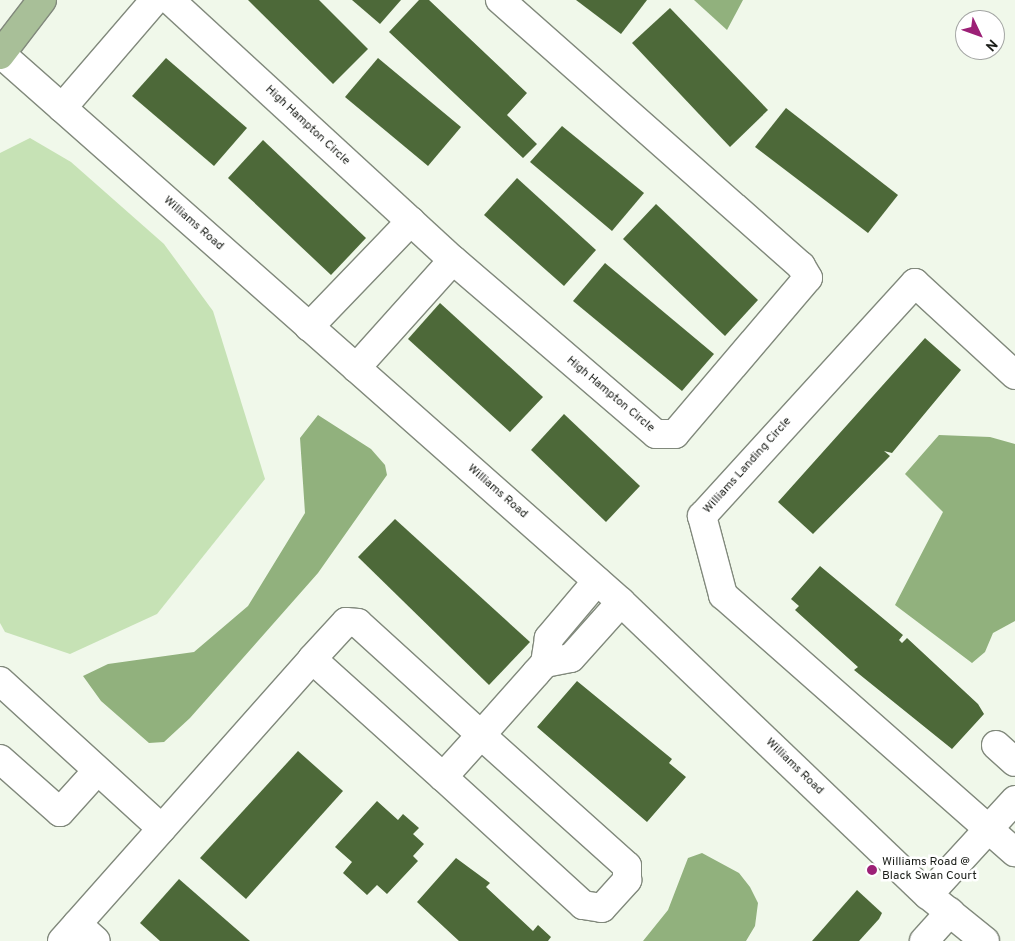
<!DOCTYPE html>
<style>
body{margin:0}
#map{position:relative;width:1015px;height:941px;overflow:hidden;background:#f0f8ea;font-family:Overpass,sans-serif}
div>[style]{position:absolute}
[style*='--x']{left:calc(var(--x)*1px);top:calc(var(--y)*1px);width:calc(var(--w)*1px);rotate:calc(var(--a)*1deg)}
.green>*{inset:0;background:#c6e2b5}
.water>*{inset:0;background:#91b17d}
.building>*{inset:0;background:#4d6939}
.roads{filter:drop-shadow(1px 0 #81897c) drop-shadow(-1px 0 #81897c) drop-shadow(0 1px #81897c) drop-shadow(0 -1px #81897c)}
.minor>*{height:28px;margin:-14px;padding:0 14px;transform-origin:14px;border-radius:14px;background:#fff}
.major>*{height:28px;margin:-14px;padding:0 14px;transform-origin:14px;border-radius:14px;background:#a8bf98}
.dots>*{width:14px;height:14px;translate:-50% -50%;box-sizing:border-box;border:2px solid #fff;border-radius:50%}
span{translate:-50% -50%;white-space:nowrap;text-align:center;line-height:1.15;-webkit-text-stroke:5px #fff;paint-order:stroke}
.street-label{font-size:12px;color:#1a1d18}
.poi-label{font-size:12px;color:#1a1d18}
.left{translate:0 -50%;text-align:left}
.north{position:absolute;left:955px;top:10px;width:50px;height:50px;box-sizing:border-box;background:#fff;border:1px solid #a3a5a3;border-radius:50%;rotate:132deg;font-size:14px;font-weight:700;line-height:20px;text-align:center;color:#1a1d18}
.north::after{content:'';display:block;margin:auto;width:18px;height:22px;background:#9c2076;clip-path:polygon(50% 0,100% 100%,50% 72%,0 100%)}
</style>
<div id="map">
<div class="green">
<i style="clip-path:polygon(30px 138px,71px 162px,164px 244px,213px 311px,265px 479px,157px 614px,70px 654px,5px 632px,0 623px,0 153px)"></i>
</div>
<div class="water">
<i style="clip-path:polygon(694px 0,743px 0,727px 30px)"></i>
<i style="clip-path:polygon(318px 415px,371px 449px,385px 465px,387px 475px,318px 573px,190px 718px,164px 742px,149px 743px,101px 701px,83px 676px,108px 664px,194px 652px,248px 606px,305px 513px,300px 438px)"></i>
<i style="clip-path:polygon(939px 435px,990px 437px,1015px 444px,1015px 621px,993px 633px,985px 652px,972px 663px,895px 605px,943px 512px,905px 474px)"></i>
<i style="clip-path:polygon(702px 853px,739px 873px,750px 887px,758px 903px,755px 926px,746px 941px,643px 941px,668px 910px,688px 858px)"></i>
</div>
<div class="building">
<i style="clip-path:polygon(248px 0,319px 0,368px 49px,333px 84px)"></i>
<i style="clip-path:polygon(352px 0,401px 0,380px 24px)"></i>
<i style="clip-path:polygon(419px 0,429px 0,527px 93px,507px 115px,537px 144px,523px 158px,389px 32px)"></i>
<i style="clip-path:polygon(576px 0,647px 0,621px 34px)"></i>
<i style="clip-path:polygon(670px 8px,768px 110px,730px 147px,632px 43px)"></i>
<i style="clip-path:polygon(166px 58px,247px 128px,214px 166px,132px 96px)"></i>
<i style="clip-path:polygon(378px 58px,461px 127px,428px 166px,345px 97px)"></i>
<i style="clip-path:polygon(786px 108px,898px 195px,868px 233px,755px 147px)"></i>
<i style="clip-path:polygon(562px 126px,644px 193px,612px 231px,530px 162px)"></i>
<i style="clip-path:polygon(263px 140px,366px 238px,331px 275px,228px 178px)"></i>
<i style="clip-path:polygon(517px 178px,596px 250px,564px 286px,484px 215px)"></i>
<i style="clip-path:polygon(656px 204px,758px 300px,725px 336px,623px 239px)"></i>
<i style="clip-path:polygon(605px 263px,714px 354px,682px 391px,573px 301px)"></i>
<i style="clip-path:polygon(440px 303px,543px 397px,510px 432px,408px 339px)"></i>
<i style="clip-path:polygon(925px 338px,961px 370px,892px 453px,884px 451px,890px 456px,813px 534px,778px 502px)"></i>
<i style="clip-path:polygon(564px 414px,640px 486px,606px 522px,531px 450px)"></i>
<i style="clip-path:polygon(395px 519px,530px 642px,489px 685px,358px 557px)"></i>
<i style="clip-path:polygon(820px 566px,903px 635px,899px 640px,902px 643px,907px 638px,978px 704px,984px 714px,952px 749px,854px 670px,858px 667px,795px 610px,799px 606px,791px 599px)"></i>
<i style="clip-path:polygon(577px 681px,672px 759px,669px 763px,686px 777px,647px 822px,537px 727px)"></i>
<i style="clip-path:polygon(298px 751px,343px 791px,246px 899px,200px 858px)"></i>
<i style="clip-path:polygon(377px 801px,398px 820px,403px 814px,419px 828px,413px 834px,424px 844px,413px 856px,418px 861px,387px 894px,377px 885px,367px 895px,343px 873px,352px 862px,335px 847px)"></i>
<i style="clip-path:polygon(456px 858px,490px 883px,486px 887px,533px 931px,538px 925px,551px 937px,548px 941px,459px 941px,417px 902px)"></i>
<i style="clip-path:polygon(179px 879px,250px 941px,160px 941px,140px 923px)"></i>
<i style="clip-path:polygon(857px 890px,882px 913px,879px 919px,859px 941px,812px 941px)"></i>
</div>
<div class="roads">
<div class="minor">
<i style="--x:170;--y:0;--w:384;--a:42.6"></i>
<i style="--x:453;--y:260;--w:267;--a:40.6"></i>
<i style="--x:656;--y:434;--w:19;--a:0"></i>
<i style="--x:675;--y:434;--w:205;--a:-49.6"></i>
<i style="--x:808;--y:278;--w:14;--a:-120"></i>
<i style="--x:801;--y:266;--w:402;--a:-138.5"></i>
<i style="--x:0;--y:53;--w:829;--a:41.48"></i>
<i style="--x:621;--y:602;--w:424;--a:43.7"></i>
<i style="--x:928;--y:895;--w:73;--a:38.9"></i>
<i style="--x:62;--y:108;--w:143;--a:-49.3"></i>
<i style="--x:309;--y:327;--w:147;--a:-46.1"></i>
<i style="--x:356;--y:368;--w:145;--a:-48.1"></i>
<i style="--x:1015;--y:375;--w:136;--a:-137.4"></i>
<i style="--x:915;--y:283;--w:316;--a:132.4"></i>
<i style="--x:702;--y:516;--w:82;--a:75.1"></i>
<i style="--x:723;--y:595;--w:389;--a:41.4"></i>
<i style="--x:597;--y:581;--w:75;--a:130.1"></i>
<i style="--x:549;--y:638;--w:25;--a:99"></i>
<i style="--x:545;--y:663;--w:26;--a:-11"></i>
<i style="--x:571;--y:658;--w:75;--a:-48.2"></i>
<i style="--x:0;--y:681;--w:219;--a:42.4"></i>
<i style="--x:996;--y:745;--w:25;--a:42"></i>
<i style="--x:0;--y:759;--w:80;--a:41.5"></i>
<i style="--x:60;--y:812;--w:55;--a:-47.9"></i>
<i style="--x:443;--y:777;--w:190;--a:42.4"></i>
<i style="--x:583;--y:905;--w:19;--a:9"></i>
<i style="--x:602;--y:908;--w:38;--a:-48"></i>
<i style="--x:627;--y:880;--w:14;--a:-90"></i>
<i style="--x:627;--y:866;--w:196;--a:-138.1"></i>
<i style="--x:481;--y:735;--w:166;--a:-137.7"></i>
<i style="--x:358;--y:623;--w:12;--a:-175"></i>
<i style="--x:346;--y:622;--w:50;--a:132.6"></i>
<i style="--x:312;--y:659;--w:176;--a:42"></i>
<i style="--x:443;--y:777;--w:57;--a:-47.9"></i>
<i style="--x:481;--y:735;--w:83;--a:-48.4"></i>
<i style="--x:536;--y:673;--w:13;--a:-48"></i>
<i style="--x:928;--y:895;--w:129;--a:-47.5"></i>
<i style="--x:77;--y:924;--w:25;--a:42"></i>
<i style="--x:62;--y:941;--w:377;--a:-48.4"></i>
<i style="--x:924;--y:941;--w:39;--a:-48"></i>
</div>
<div class="major">
<i style="--x:0;--y:55;--w:69;--a:-52.6"></i>
</div>
</div>
<div class="dots">
<i style="left:872px;top:870px;background:#9c2076"></i>
</div>
<div class="street-label">
<span style="left:307px;top:126px;rotate:43deg">High Hampton Circle</span>
<span style="left:193px;top:224px;rotate:41deg">Williams Road</span>
<span style="left:610px;top:395px;rotate:40deg">High Hampton Circle</span>
<span style="left:748px;top:466px;rotate:-48deg">Williams Landing Circle</span>
<span style="left:497px;top:492px;rotate:41deg">Williams Road</span>
<span style="left:794px;top:767px;rotate:44deg">Williams Road</span>
</div>
<div class="poi-label">
<span class="left" style="left:882px;top:870px">Williams Road @<br>Black Swan Court</span>
</div>
<div class="north">N</div>
</div>
